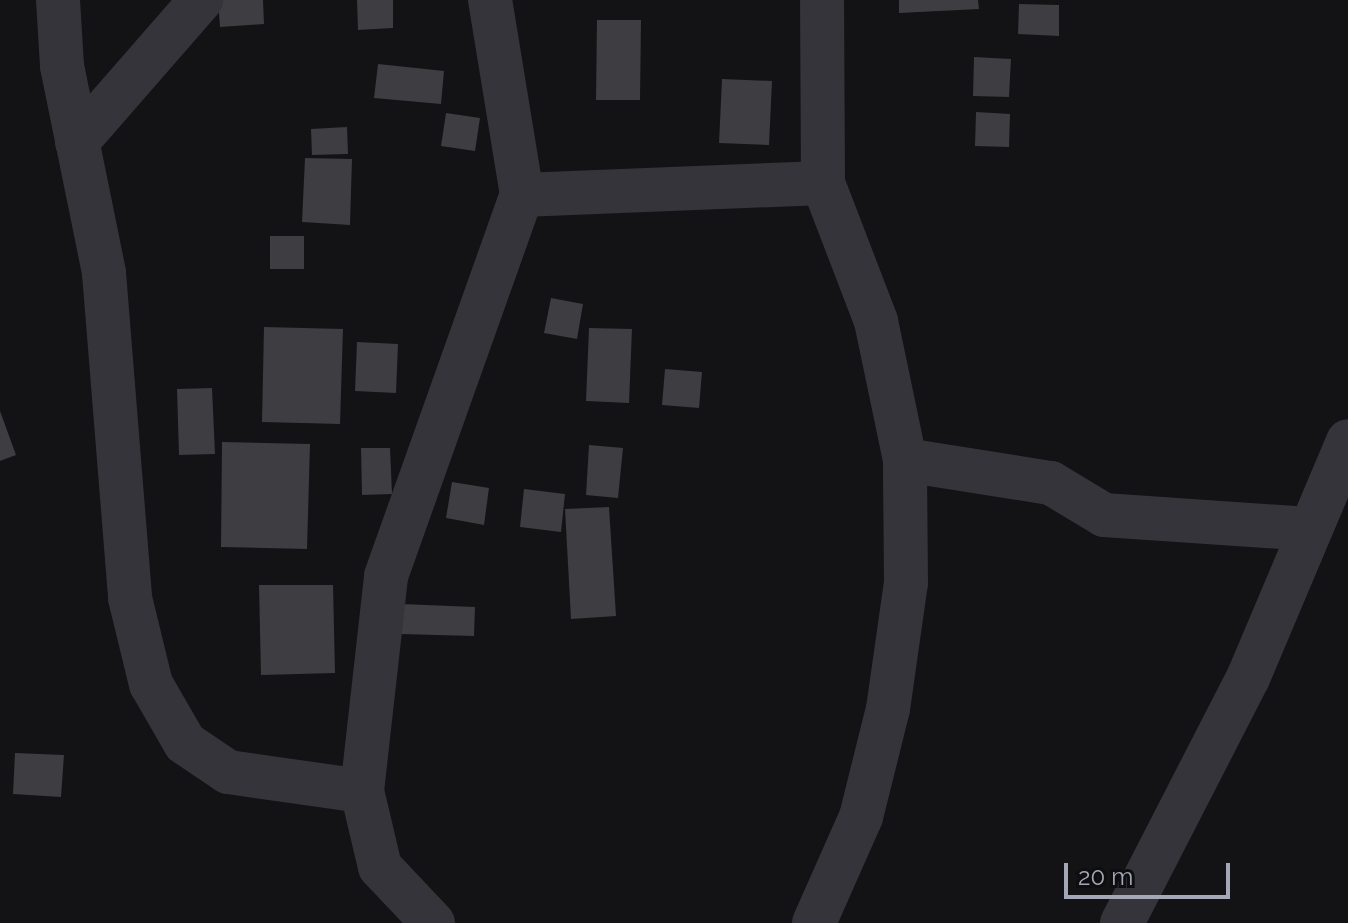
<!DOCTYPE html>
<style>
body{margin:0}
#map{position:relative;width:1348px;height:923px;overflow:hidden;background:#131315;font-family:Raleway,sans-serif}
div>[style]{position:absolute}
[style*='--x']{left:calc(var(--x)*1px);top:calc(var(--y)*1px);width:calc(var(--w)*1px);rotate:calc(var(--a)*1deg)}
.building>*{inset:0;background:#3d3d42}
.street>*{height:44px;margin:-22px;padding:0 22px;transform-origin:22px;border-radius:22px;background:#34343a}
span{translate:-50% -50%;white-space:nowrap;text-align:center;line-height:1.15;-webkit-text-stroke:7px #0e0e10;paint-order:stroke}
.scale{position:absolute;left:1064px;top:863px;width:166px;height:36px;box-sizing:border-box;border:4px solid #a4a7b6;border-top:0;padding-left:10px;font-size:24px;line-height:28px;white-space:nowrap;color:#a4a7b6;-webkit-text-stroke:6px #0e0e10;paint-order:stroke}
</style>
<div id="map">
<div class="building">
<i style="clip-path:polygon(218px 0,263px 0,264px 24px,220px 27px)"></i>
<i style="clip-path:polygon(357px 0,393px 0,393px 28px,358px 30px)"></i>
<i style="clip-path:polygon(899px 0,978px 0,979px 9px,899px 13px)"></i>
<i style="clip-path:polygon(1019px 4px,1059px 5px,1059px 36px,1018px 34px)"></i>
<i style="clip-path:polygon(597px 20px,641px 20px,640px 100px,596px 100px)"></i>
<i style="clip-path:polygon(974px 57px,1011px 59px,1009px 97px,973px 96px)"></i>
<i style="clip-path:polygon(378px 64px,444px 71px,441px 104px,374px 98px)"></i>
<i style="clip-path:polygon(722px 79px,772px 81px,769px 145px,719px 143px)"></i>
<i style="clip-path:polygon(976px 112px,1010px 114px,1009px 147px,975px 146px)"></i>
<i style="clip-path:polygon(446px 113px,480px 118px,475px 151px,441px 146px)"></i>
<i style="clip-path:polygon(347px 127px,348px 154px,312px 155px,311px 129px)"></i>
<i style="clip-path:polygon(305px 158px,352px 159px,350px 225px,302px 222px)"></i>
<i style="clip-path:polygon(270px 236px,304px 236px,304px 269px,270px 269px)"></i>
<i style="clip-path:polygon(551px 298px,583px 304px,577px 339px,544px 333px)"></i>
<i style="clip-path:polygon(264px 327px,343px 329px,340px 424px,262px 422px)"></i>
<i style="clip-path:polygon(589px 328px,632px 329px,629px 403px,586px 401px)"></i>
<i style="clip-path:polygon(357px 342px,398px 344px,396px 393px,355px 391px)"></i>
<i style="clip-path:polygon(665px 369px,702px 372px,699px 408px,662px 405px)"></i>
<i style="clip-path:polygon(212px 388px,215px 454px,179px 455px,177px 389px)"></i>
<i style="clip-path:polygon(0 411px,16px 455px,0 461px)"></i>
<i style="clip-path:polygon(222px 442px,310px 444px,307px 549px,221px 547px)"></i>
<i style="clip-path:polygon(589px 445px,623px 448px,618px 498px,586px 495px)"></i>
<i style="clip-path:polygon(361px 448px,390px 448px,392px 494px,362px 495px)"></i>
<i style="clip-path:polygon(452px 482px,489px 488px,484px 525px,446px 518px)"></i>
<i style="clip-path:polygon(524px 489px,565px 494px,561px 532px,520px 527px)"></i>
<i style="clip-path:polygon(609px 507px,616px 616px,571px 619px,565px 509px)"></i>
<i style="clip-path:polygon(259px 585px,333px 585px,335px 673px,261px 675px)"></i>
<i style="clip-path:polygon(401px 604px,475px 607px,474px 636px,400px 634px)"></i>
<i style="clip-path:polygon(15px 753px,64px 755px,61px 797px,13px 794px)"></i>
</div>
<div class="street">
<i style="--x:58;--y:0;--w:66;--a:86.5"></i>
<i style="--x:62;--y:66;--w:211;--a:78.5"></i>
<i style="--x:104;--y:273;--w:326;--a:85.4"></i>
<i style="--x:130;--y:598;--w:89;--a:76.3"></i>
<i style="--x:151;--y:684;--w:68;--a:60"></i>
<i style="--x:185;--y:743;--w:52;--a:34"></i>
<i style="--x:228;--y:772;--w:135;--a:8.1"></i>
<i style="--x:77;--y:142;--w:189;--a:-48.9"></i>
<i style="--x:522;--y:195;--w:301;--a:-2.3"></i>
<i style="--x:905;--y:460;--w:148;--a:9"></i>
<i style="--x:1051;--y:483;--w:62;--a:31.1"></i>
<i style="--x:1104;--y:515;--w:206;--a:3.9"></i>
<i style="--x:433;--y:923;--w:77;--a:-133.4"></i>
<i style="--x:380;--y:867;--w:78;--a:-103.3"></i>
<i style="--x:362;--y:791;--w:216;--a:-83.6"></i>
<i style="--x:386;--y:576;--w:405;--a:-70.4"></i>
<i style="--x:522;--y:195;--w:198;--a:-99.3"></i>
<i style="--x:814;--y:923;--w:116;--a:-66.1"></i>
<i style="--x:861;--y:817;--w:111;--a:-76"></i>
<i style="--x:888;--y:709;--w:127;--a:-81.9"></i>
<i style="--x:906;--y:583;--w:123;--a:-90.5"></i>
<i style="--x:905;--y:460;--w:142;--a:-101.8"></i>
<i style="--x:876;--y:321;--w:148;--a:-111"></i>
<i style="--x:823;--y:183;--w:183;--a:-90.3"></i>
<i style="--x:1122;--y:923;--w:276;--a:-62.8"></i>
<i style="--x:1248;--y:678;--w:257;--a:-67.1"></i>
</div>
<div class="scale">20 m</div>
</div>
